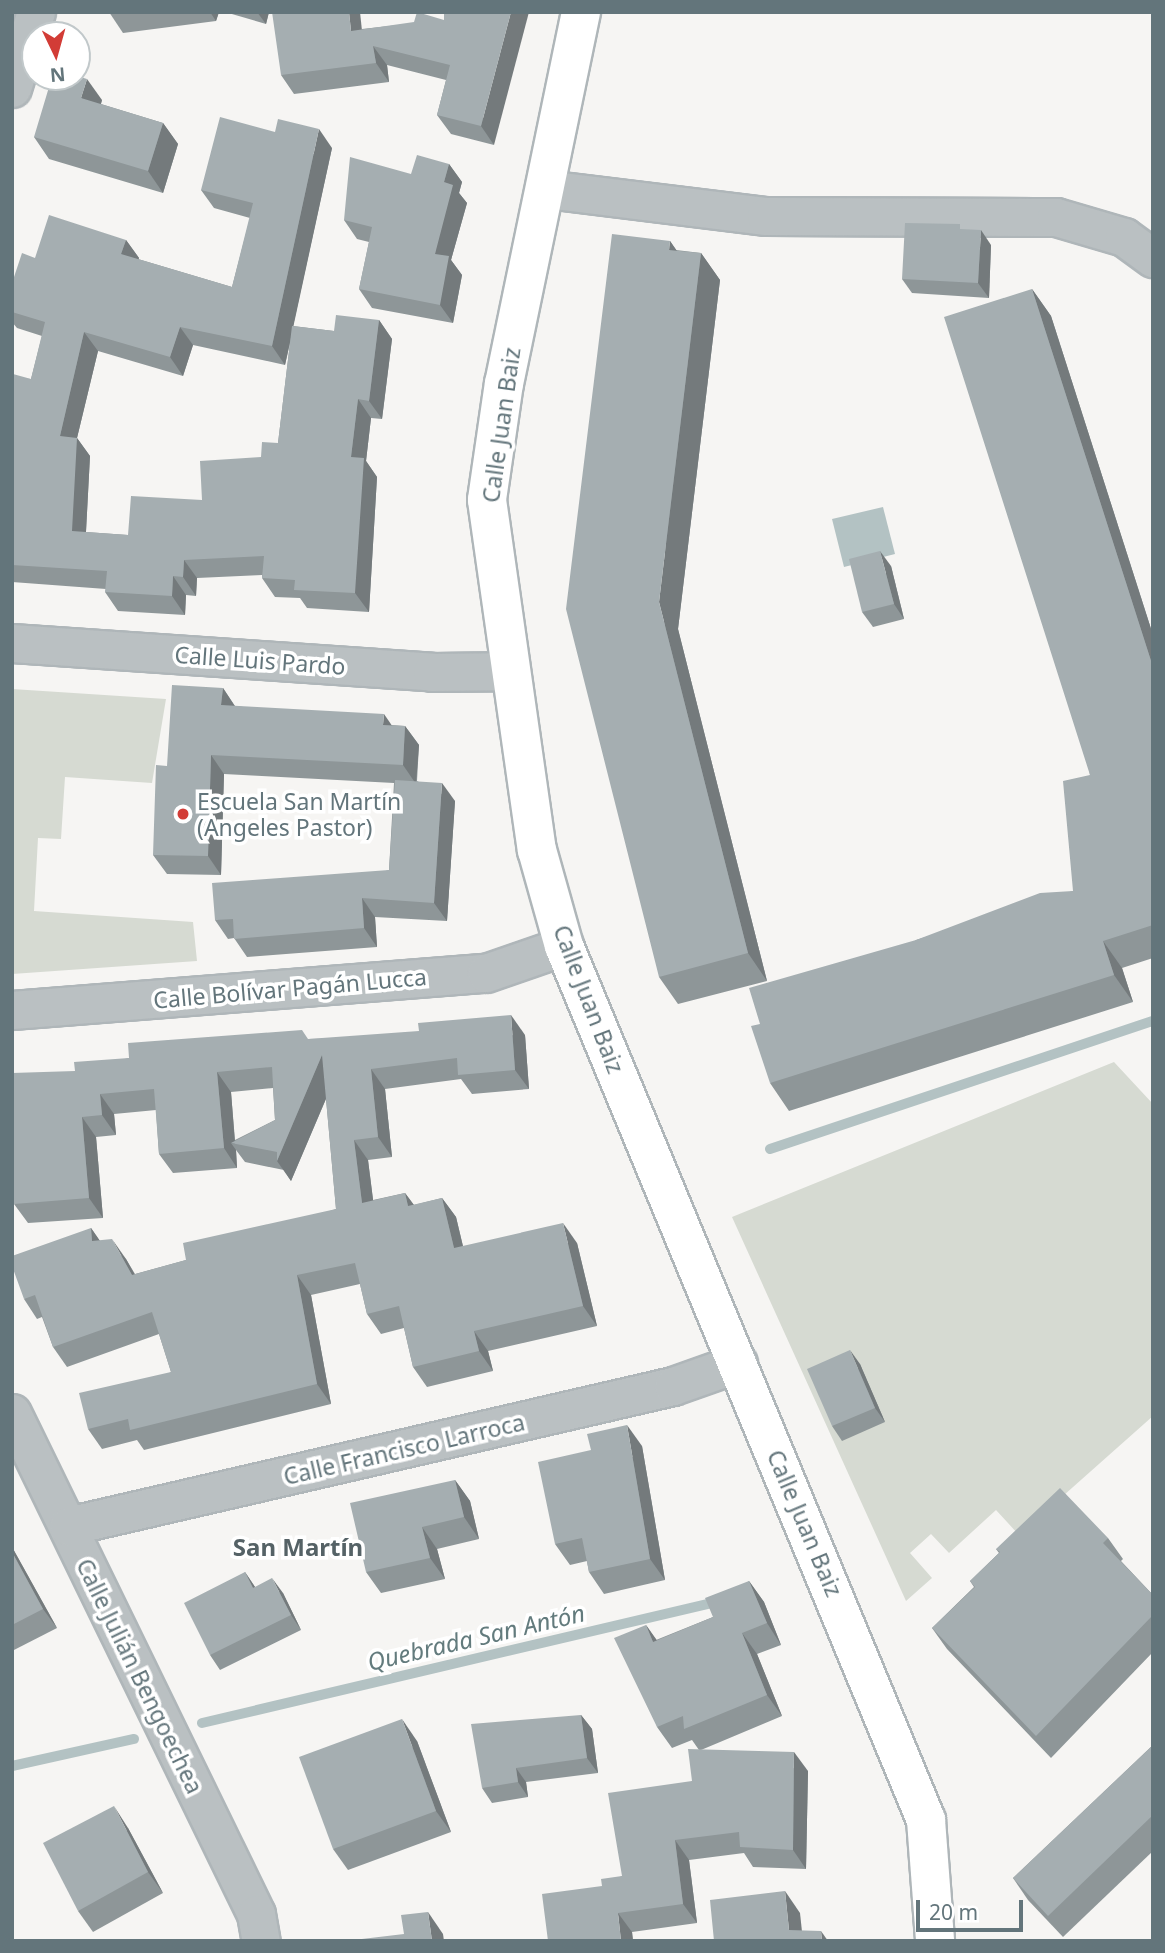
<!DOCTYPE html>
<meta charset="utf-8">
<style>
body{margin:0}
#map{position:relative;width:1165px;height:1953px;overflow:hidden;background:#f6f5f3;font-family:"Noto Sans",sans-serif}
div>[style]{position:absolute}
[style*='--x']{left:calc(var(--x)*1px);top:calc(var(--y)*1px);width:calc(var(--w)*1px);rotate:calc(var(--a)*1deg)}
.green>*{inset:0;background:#d6dad2}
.water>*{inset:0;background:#b3c2c3}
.stream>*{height:10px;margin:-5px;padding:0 5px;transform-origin:5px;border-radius:5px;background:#b3c2c3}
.roads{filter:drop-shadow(2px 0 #afb6b9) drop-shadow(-2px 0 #afb6b9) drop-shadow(0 2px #afb6b9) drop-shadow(0 -2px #afb6b9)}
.street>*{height:37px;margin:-18.5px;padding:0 18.5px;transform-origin:18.5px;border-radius:18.5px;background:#bac0c2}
.secondary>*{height:38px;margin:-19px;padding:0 19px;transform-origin:19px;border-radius:19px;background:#fff}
.wall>*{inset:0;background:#8e9698}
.shaded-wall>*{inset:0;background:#747a7c}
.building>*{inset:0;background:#a5aeb1}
.dots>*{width:19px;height:19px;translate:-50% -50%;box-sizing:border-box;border:4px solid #fff;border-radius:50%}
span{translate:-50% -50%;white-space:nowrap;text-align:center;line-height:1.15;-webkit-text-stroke:7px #fff;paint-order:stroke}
.street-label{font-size:23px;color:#63757b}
.poi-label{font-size:23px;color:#63757b}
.left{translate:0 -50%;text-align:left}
.neighbourhood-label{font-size:24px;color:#556266;font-weight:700}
.water-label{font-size:24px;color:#637b7d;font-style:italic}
.frame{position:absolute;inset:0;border:14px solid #63757b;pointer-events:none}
.north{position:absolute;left:21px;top:21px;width:70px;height:70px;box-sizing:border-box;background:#fff;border:2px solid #c1c8ca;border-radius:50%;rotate:175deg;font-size:19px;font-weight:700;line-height:28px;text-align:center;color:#63757b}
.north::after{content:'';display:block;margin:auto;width:24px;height:32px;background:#d23c36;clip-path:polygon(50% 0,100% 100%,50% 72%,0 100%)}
.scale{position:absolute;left:916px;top:1900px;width:107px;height:32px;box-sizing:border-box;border:4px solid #63757b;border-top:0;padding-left:9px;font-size:21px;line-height:24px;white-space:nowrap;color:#63757b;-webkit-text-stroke:5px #fff;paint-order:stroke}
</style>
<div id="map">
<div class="green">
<i style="clip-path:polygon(12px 689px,166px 699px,152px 783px,65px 777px,61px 839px,38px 838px,34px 911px,193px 922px,197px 961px,12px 974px)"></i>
<i style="clip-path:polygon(1114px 1062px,1153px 1104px,1153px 1416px,1019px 1535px,996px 1510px,949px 1553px,931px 1534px,910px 1553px,932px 1578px,906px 1601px,732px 1217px)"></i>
</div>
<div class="water">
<i style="clip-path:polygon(883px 507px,895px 554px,844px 567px,832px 519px)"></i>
</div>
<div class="stream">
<i style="--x:770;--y:1149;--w:404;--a:-18.5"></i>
<i style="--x:202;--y:1723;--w:532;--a:-13.25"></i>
<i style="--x:12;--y:1766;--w:125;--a:-12.5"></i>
</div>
<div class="roads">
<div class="street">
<i style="--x:12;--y:88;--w:80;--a:-72.5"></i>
<i style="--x:546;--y:189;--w:222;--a:7"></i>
<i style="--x:766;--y:216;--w:290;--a:0.2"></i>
<i style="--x:1056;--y:217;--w:71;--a:16.4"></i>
<i style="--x:1124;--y:237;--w:36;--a:36"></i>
<i style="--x:12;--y:643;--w:421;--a:3.9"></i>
<i style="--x:432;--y:672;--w:77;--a:-0.7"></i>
<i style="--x:12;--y:1010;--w:475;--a:-4.5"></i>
<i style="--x:486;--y:973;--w:83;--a:-19.1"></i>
<i style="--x:12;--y:1413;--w:557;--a:64.03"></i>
<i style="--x:256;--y:1914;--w:27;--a:80"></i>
<i style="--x:68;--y:1526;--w:621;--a:-13.03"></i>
<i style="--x:673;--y:1386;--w:69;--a:-19.5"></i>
</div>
<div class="secondary">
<i style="--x:581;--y:12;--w:379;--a:101.7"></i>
<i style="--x:504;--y:383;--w:118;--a:98.3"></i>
<i style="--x:487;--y:500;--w:354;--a:81.9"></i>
<i style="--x:537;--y:850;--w:100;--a:74.3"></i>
<i style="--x:564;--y:946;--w:946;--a:67.5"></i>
<i style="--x:926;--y:1820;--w:121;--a:85.7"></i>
</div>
</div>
<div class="wall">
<i style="clip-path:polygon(109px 12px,219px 12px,216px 21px,123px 33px)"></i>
<i style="clip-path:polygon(225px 12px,269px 12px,266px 24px)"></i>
<i style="clip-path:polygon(444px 20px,494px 145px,451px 134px,437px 115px,446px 80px,387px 65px,389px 82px,294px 94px,281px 75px,362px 29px)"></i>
<i style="clip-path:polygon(102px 100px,101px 104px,163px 123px,178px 144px,163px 193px,49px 159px,34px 137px)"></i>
<i style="clip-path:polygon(evenodd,332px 148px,293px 326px,334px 331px,379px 320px,392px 339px,382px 419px,371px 418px,366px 461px,377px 477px,369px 612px,307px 608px,300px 598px,275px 597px,262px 578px,262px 575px,197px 578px,196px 596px,186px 595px,185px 615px,118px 611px,105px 592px,106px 589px,12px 582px,12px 378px,31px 379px,42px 336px,17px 328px,12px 322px,12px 283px,35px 258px,126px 240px,139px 258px,138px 259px,232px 287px,250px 218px,214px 208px,201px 190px,332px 148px,290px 343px,278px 443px,261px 457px,202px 500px,128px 535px,86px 532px,90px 456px,77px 438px,98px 351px,183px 376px,193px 345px,285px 365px,290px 343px)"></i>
<i style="clip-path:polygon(449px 164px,462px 182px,459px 193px,467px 203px,451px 260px,462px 275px,453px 323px,372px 308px,359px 289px,369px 242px,357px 239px,344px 220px,411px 174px)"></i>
<i style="clip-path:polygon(670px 241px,676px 250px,701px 253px,720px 280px,678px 629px,767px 981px,678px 1004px,659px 977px)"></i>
<i style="clip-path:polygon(991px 245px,989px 298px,912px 293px,902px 279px)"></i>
<i style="clip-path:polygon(1032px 289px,1051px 316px,1153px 635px,1153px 958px,1122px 968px,1133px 1002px,789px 1111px,770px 1083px,916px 940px,1073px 891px,1090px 775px)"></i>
<i style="clip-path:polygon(891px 566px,904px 619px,873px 627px,862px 612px)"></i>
<i style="clip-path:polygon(223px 688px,235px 706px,391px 725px,405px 726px,419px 745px,417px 781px,455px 801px,447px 921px,375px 917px,377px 947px,247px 957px,234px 938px,228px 939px,215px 920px,389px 870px,394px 783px,224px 774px,221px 875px,167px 874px,153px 855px)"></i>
<i style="clip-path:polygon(evenodd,525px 1035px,529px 1089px,472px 1094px,461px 1079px,385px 1089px,392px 1157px,368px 1160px,373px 1200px,405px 1193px,414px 1205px,442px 1198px,456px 1217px,463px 1246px,577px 1243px,597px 1326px,488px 1351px,493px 1371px,427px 1387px,413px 1367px,404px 1328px,381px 1334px,367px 1314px,360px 1284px,311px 1295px,331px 1404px,144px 1450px,137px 1440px,102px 1449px,88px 1429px,171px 1372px,159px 1334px,67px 1367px,53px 1347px,42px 1317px,37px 1319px,24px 1299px,91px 1228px,99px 1240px,126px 1259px,135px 1274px,186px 1260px,336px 1209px,326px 1099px,291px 1181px,284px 1170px,245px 1162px,236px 1150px,237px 1168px,173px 1173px,159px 1154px,156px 1110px,114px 1114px,116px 1135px,96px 1137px,103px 1218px,28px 1223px,14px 1204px,75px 1071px,129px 1058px,308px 1039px,525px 1035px,273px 1088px,275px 1120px,235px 1140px,231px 1092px,273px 1088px)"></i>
<i style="clip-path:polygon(860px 1364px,885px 1422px,842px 1441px,832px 1426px)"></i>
<i style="clip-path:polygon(642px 1446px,665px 1580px,604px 1594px,589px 1572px,587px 1561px,570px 1565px,555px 1544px)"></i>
<i style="clip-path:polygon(455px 1480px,470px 1501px,479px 1539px,437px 1549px,445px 1579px,381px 1593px,366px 1572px)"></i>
<i style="clip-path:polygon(1108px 1538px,1123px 1559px,1121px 1561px,1153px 1595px,1153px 1652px,1051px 1758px,947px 1649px,932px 1628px,974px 1587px,970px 1581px,999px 1553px,996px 1549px)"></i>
<i style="clip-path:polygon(12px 1547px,57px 1628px,12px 1651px)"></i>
<i style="clip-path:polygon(245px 1572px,255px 1587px,283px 1593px,301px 1630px,220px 1670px,210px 1655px)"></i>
<i style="clip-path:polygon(749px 1581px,764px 1602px,781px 1645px,757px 1654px,782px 1716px,701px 1750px,808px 1771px,806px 1869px,753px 1867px,744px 1853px,689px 1860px,697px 1923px,632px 1932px,633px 1941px,602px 1886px,622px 1876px,692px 1781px,699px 1750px,692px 1740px,672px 1748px,657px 1727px,646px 1625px,656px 1640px,713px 1617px)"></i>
<i style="clip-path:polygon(581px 1715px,592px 1729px,598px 1773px,526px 1782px,528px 1797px,492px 1803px,482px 1788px)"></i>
<i style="clip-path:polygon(417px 1741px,451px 1832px,348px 1870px,333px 1849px)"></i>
<i style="clip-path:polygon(1153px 1745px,1153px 1851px,1063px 1937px,1028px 1900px,1013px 1878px)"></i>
<i style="clip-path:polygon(128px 1828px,163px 1893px,93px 1932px,78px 1911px)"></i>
</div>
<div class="shaded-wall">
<i style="clip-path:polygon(210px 12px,219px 12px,216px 21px)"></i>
<i style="clip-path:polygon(257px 12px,269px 12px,266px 24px)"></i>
<i style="clip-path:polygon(349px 12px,360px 12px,364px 50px,351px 31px)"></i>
<i style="clip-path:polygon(511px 12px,529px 12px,494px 145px,481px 126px)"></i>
<i style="clip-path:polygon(373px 46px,387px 65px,389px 82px,376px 63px)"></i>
<i style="clip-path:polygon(87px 79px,102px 100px,96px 119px,81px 98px)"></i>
<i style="clip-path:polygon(163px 123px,178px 144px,163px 193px,148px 171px)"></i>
<i style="clip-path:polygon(319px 129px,332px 148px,285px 365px,272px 346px)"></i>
<i style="clip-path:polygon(449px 164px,462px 182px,459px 193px,467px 203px,451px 260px,462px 275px,453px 323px,440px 305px,435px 254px,444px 182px)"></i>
<i style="clip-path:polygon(981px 230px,991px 245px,989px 298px,978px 283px)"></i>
<i style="clip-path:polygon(126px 240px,139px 258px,134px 273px,121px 254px)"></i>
<i style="clip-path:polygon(670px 241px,689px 268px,669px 250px)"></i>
<i style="clip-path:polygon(701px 253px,720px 280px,678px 629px,767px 981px,748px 953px,659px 602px)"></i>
<i style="clip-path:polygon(1032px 289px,1051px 316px,1153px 635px,1153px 667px)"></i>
<i style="clip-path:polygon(379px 320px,392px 339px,382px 419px,369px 401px)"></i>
<i style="clip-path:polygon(180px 327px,193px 345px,183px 376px,170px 357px)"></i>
<i style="clip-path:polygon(84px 332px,98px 351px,77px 438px,90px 456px,85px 550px,72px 531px,60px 436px)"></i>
<i style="clip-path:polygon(358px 399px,371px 418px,366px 461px,377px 477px,369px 612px,355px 593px,351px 457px)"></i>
<i style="clip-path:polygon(880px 551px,891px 566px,904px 619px,894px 604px)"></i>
<i style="clip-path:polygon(184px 560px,197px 578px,196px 596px,183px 577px)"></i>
<i style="clip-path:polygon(173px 576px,186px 595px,185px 615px,172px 596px)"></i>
<i style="clip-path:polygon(223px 688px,236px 708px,221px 705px)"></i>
<i style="clip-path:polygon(384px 714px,397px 733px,383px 725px)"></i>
<i style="clip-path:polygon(405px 726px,419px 745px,416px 784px,403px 765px)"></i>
<i style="clip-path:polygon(211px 755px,224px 774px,221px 875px,208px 856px)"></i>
<i style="clip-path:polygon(442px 783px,455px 801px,447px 921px,434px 903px)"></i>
<i style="clip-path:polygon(362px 898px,375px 917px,377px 947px,364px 928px)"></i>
<i style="clip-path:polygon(1103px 941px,1122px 968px,1133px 1002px,1114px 975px)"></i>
<i style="clip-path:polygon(511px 1015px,525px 1035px,529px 1089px,515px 1070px)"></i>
<i style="clip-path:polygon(322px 1055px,336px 1075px,291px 1181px,277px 1161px)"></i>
<i style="clip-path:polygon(371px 1069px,385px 1089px,392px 1157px,378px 1137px)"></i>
<i style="clip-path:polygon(217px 1072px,231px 1092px,235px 1144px,231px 1143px,236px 1150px,237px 1168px,224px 1148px)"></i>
<i style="clip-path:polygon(100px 1094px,114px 1114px,116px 1135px,102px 1115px)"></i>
<i style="clip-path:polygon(82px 1117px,96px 1137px,103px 1218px,89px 1198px)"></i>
<i style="clip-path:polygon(354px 1140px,368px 1160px,376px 1223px,362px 1203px)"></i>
<i style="clip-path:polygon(405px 1193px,419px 1212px,408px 1206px)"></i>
<i style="clip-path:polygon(442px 1198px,456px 1217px,468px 1268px,454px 1248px)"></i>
<i style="clip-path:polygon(563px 1223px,577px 1243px,597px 1326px,583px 1306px)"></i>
<i style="clip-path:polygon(91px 1228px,105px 1248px,92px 1241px)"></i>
<i style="clip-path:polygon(112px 1239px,126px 1259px,146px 1295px,132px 1275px)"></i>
<i style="clip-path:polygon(297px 1275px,311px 1295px,331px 1404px,317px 1384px)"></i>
<i style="clip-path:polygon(474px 1331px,488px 1351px,493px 1371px,479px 1351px)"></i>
<i style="clip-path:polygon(850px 1350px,860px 1364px,885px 1422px,875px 1408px)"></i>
<i style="clip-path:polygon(627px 1425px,642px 1446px,665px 1580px,650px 1559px)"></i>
<i style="clip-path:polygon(455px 1480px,470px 1501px,479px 1539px,464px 1517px)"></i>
<i style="clip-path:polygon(422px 1527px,437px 1549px,445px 1579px,430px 1558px)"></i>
<i style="clip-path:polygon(12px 1547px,57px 1628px,43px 1609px,12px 1552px)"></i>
<i style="clip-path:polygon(245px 1572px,255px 1587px,253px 1588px)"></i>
<i style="clip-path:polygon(272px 1578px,283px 1593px,301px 1630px,291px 1615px)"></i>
<i style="clip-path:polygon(749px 1581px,764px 1602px,781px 1645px,767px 1623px)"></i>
<i style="clip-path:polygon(646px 1625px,661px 1646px,653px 1642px)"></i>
<i style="clip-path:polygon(742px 1633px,757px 1654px,782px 1716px,767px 1695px)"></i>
<i style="clip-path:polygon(581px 1715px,592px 1729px,598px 1773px,587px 1758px)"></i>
<i style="clip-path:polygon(402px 1719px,417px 1741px,451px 1832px,436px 1811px)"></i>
<i style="clip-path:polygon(794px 1752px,808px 1771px,806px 1869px,793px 1850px)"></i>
<i style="clip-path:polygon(516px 1768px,526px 1782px,528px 1797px,518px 1782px)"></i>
<i style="clip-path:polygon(114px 1806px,128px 1828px,163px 1893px,148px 1872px)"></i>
<i style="clip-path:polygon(675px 1840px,689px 1860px,697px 1923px,683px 1904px)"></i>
<i style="clip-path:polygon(785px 1891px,800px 1913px,803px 1941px,789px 1930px)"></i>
<i style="clip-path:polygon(428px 1912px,443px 1934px,444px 1941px,432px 1941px)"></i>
<i style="clip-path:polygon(618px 1913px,632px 1932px,633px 1941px,621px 1941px)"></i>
<i style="clip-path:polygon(821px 1931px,828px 1941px,822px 1941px)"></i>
</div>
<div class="building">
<i style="clip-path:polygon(272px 12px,349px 12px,351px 31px,414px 22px,417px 12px,444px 20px,444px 12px,511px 12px,481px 126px,437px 115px,450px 65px,373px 46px,376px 63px,281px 75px)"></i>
<i style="clip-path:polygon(77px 76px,87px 79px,81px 98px,163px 123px,148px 171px,34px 137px,52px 77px)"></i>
<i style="clip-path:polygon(220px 117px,275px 132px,278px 119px,319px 129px,272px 346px,180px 327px,170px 357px,84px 332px,60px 436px,77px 438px,72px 531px,128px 535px,131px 496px,202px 500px,200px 461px,261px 457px,262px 442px,278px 443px,292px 326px,334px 331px,336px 315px,379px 320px,369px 401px,358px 399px,351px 457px,364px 458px,355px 593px,294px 590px,295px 580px,262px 578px,264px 556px,184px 560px,183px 577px,173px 576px,172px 596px,105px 592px,107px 571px,12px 565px,12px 378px,13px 374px,31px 379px,45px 322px,12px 312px,12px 283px,22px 253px,35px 258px,49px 215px,126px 240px,121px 254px,232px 287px,253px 203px,201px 190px)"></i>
<i style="clip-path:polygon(417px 155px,449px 164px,444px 182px,453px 185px,435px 254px,449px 256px,440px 305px,359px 289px,372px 227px,344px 220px,350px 157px,411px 174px)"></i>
<i style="clip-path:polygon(905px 223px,960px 224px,960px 229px,981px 230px,978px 283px,902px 279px)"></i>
<i style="clip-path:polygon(612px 234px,670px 241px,669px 250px,701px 253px,659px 602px,748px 953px,659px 977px,566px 609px)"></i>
<i style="clip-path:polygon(1032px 289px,1153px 667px,1153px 925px,1103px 941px,1114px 975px,770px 1083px,751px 1026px,760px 1024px,749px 988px,916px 940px,1040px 893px,1073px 891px,1063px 781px,1090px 775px,944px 317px)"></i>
<i style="clip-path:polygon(880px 551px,894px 604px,862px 612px,849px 559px)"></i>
<i style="clip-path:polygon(172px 685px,223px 688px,221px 705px,384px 714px,383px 725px,405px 726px,403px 765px,211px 755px,208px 856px,153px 855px,156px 765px,167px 766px)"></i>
<i style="clip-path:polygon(395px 780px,442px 783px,434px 903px,362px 898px,364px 928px,234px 939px,233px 919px,215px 920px,212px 883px,389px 870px)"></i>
<i style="clip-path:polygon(511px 1015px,515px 1070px,458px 1075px,457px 1058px,371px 1069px,378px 1137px,354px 1140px,362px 1203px,405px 1193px,408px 1206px,442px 1198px,454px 1248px,563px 1223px,583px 1306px,474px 1331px,479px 1351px,413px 1367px,399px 1306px,367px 1314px,355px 1263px,297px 1275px,317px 1384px,130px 1430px,128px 1419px,88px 1429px,79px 1393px,171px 1372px,152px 1312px,53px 1347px,35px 1295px,24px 1299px,12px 1266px,12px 1256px,91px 1228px,92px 1241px,112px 1239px,132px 1275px,186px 1260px,183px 1243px,336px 1209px,322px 1055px,277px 1161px,277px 1152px,231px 1143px,275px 1120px,272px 1067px,217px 1072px,224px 1148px,159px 1154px,154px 1089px,100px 1094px,102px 1115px,82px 1117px,89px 1198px,14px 1204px,12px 1182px,12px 1073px,75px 1071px,74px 1062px,129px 1058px,128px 1043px,302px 1030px,308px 1039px,419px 1031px,418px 1023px)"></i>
<i style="clip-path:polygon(850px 1350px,875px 1408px,832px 1426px,807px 1369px)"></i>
<i style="clip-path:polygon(627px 1425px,650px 1559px,589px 1572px,582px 1538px,555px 1544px,538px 1462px,591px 1450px,587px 1434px)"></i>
<i style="clip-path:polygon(455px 1480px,464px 1517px,422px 1527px,430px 1558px,366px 1572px,350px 1503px)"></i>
<i style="clip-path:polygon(1060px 1488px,1108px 1538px,1103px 1543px,1153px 1595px,1153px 1615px,1036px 1736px,932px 1628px,975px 1587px,970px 1581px,1000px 1552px,996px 1549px)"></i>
<i style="clip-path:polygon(12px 1552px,43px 1609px,12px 1625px)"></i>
<i style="clip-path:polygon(245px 1572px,253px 1588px,272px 1578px,291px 1615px,210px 1655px,184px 1603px)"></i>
<i style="clip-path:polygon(749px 1581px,767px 1623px,742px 1633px,767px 1695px,684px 1729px,683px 1716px,657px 1727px,614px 1638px,646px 1625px,653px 1642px,713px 1617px,705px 1598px)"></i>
<i style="clip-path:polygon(581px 1715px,587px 1758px,516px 1768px,518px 1782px,482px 1788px,471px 1724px)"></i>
<i style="clip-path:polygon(402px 1719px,436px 1811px,333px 1849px,299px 1757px)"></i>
<i style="clip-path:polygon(1153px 1745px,1153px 1815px,1048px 1916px,1013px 1878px)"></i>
<i style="clip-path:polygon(688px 1749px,794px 1752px,793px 1850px,740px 1847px,739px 1832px,675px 1840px,683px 1904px,618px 1913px,621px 1941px,548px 1941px,542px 1894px,602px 1886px,601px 1879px,622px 1876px,608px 1793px,692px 1781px)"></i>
<i style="clip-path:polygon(114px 1806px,148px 1872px,78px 1911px,43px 1843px)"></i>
<i style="clip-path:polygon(785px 1891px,789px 1930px,821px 1931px,822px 1941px,714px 1941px,710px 1900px)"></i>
<i style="clip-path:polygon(428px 1912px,432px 1941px,345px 1941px,404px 1934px,401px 1915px)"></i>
</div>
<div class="dots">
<i style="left:183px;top:814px;background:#d23c36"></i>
</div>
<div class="street-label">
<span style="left:501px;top:425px;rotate:-82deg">Calle Juan Baiz</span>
<span style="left:260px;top:660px;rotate:4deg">Calle Luis Pardo</span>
<span style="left:290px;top:988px;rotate:-5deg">Calle Bolívar Pagán Lucca</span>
<span style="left:589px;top:999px;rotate:69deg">Calle Juan Baiz</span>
<span style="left:404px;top:1449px;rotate:-13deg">Calle Francisco Larroca</span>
<span style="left:805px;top:1523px;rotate:67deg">Calle Juan Baiz</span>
<span style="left:140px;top:1676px;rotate:64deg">Calle Julián Bengoechea</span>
</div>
<div class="poi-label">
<span class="left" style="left:197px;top:814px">Escuela San Martín<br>(Angeles Pastor)</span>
</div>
<div class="neighbourhood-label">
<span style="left:298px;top:1547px">San Martín</span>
</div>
<div class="water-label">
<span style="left:476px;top:1637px;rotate:-13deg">Quebrada San Antón</span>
</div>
<div class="frame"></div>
<div class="north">N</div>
<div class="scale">20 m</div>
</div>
